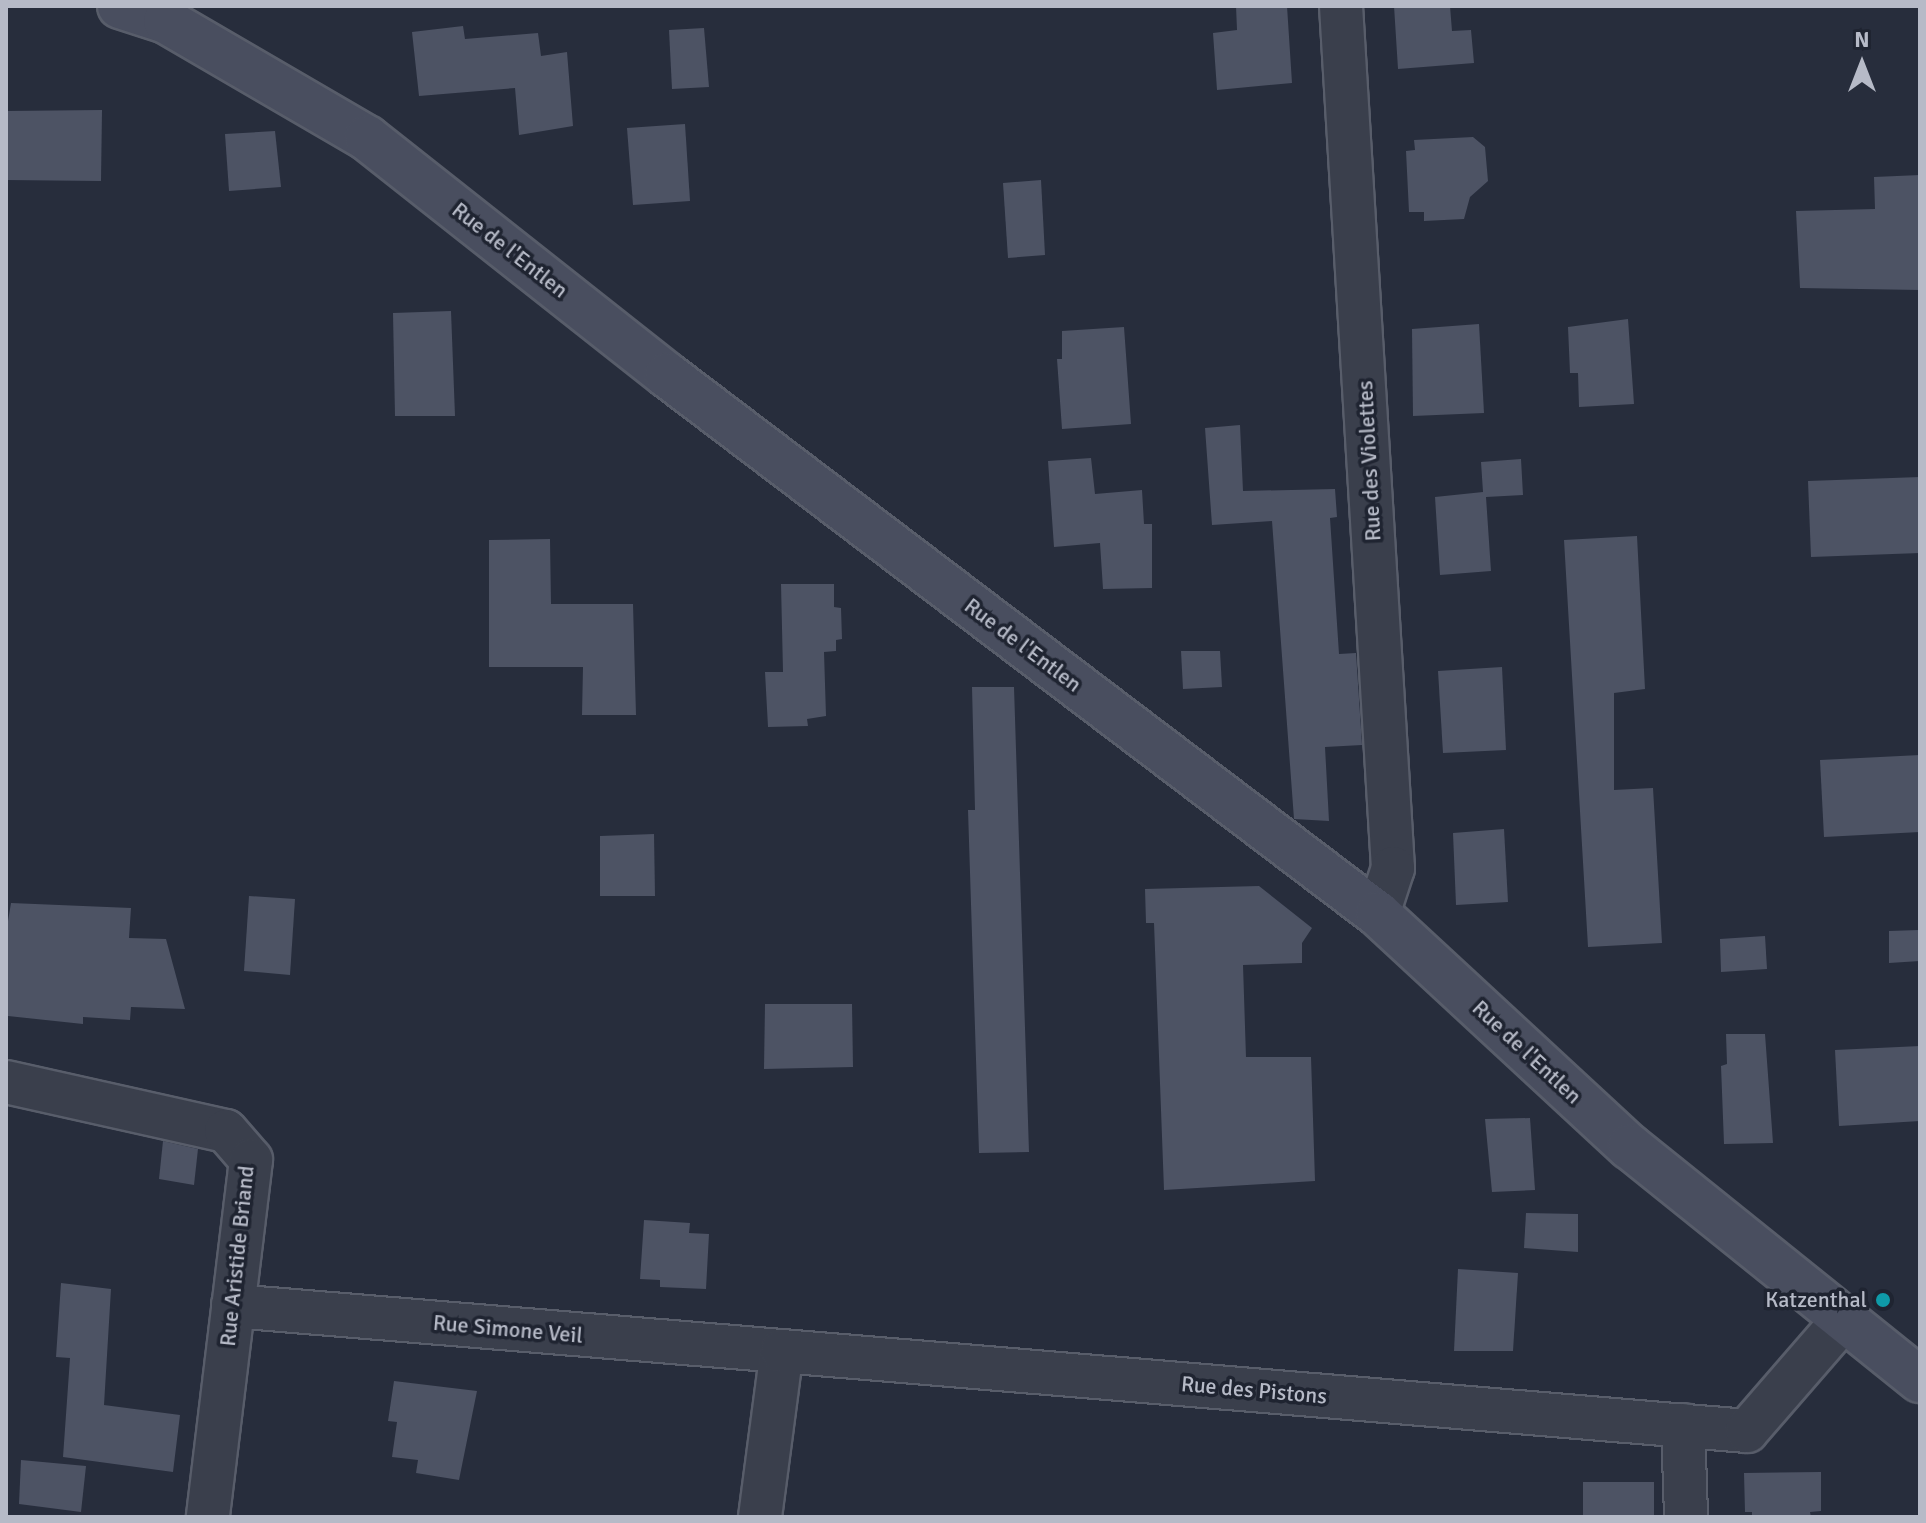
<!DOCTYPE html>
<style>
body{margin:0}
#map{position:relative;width:1926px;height:1523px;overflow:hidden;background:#272d3c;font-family:Signika,sans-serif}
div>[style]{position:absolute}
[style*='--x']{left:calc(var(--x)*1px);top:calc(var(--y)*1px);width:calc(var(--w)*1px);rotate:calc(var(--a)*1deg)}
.building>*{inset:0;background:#4d5364}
.roads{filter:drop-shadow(2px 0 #585d6a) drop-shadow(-2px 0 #585d6a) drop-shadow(0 2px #585d6a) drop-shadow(0 -2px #585d6a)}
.street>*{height:42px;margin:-21px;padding:0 21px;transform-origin:21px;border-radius:21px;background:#3a3f4c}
.secondary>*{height:44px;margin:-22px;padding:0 22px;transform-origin:22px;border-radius:22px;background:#494e5f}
.dots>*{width:22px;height:22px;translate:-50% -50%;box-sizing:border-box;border:4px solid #1f2431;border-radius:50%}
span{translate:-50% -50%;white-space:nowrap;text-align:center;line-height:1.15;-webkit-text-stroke:7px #1f2431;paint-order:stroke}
.street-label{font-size:22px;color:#b6bac7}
.poi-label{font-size:22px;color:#b6bac7}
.right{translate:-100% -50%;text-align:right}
.frame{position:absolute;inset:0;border:8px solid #b6bac7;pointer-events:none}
.north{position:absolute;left:1822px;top:24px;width:80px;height:80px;-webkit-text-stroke:6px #1f2431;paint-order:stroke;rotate:0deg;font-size:22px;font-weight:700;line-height:32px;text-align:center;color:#b6bac7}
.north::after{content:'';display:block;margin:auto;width:28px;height:36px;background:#b6bac7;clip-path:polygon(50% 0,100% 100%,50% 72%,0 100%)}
</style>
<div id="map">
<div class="building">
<i style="clip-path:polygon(1236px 6px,1287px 6px,1292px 83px,1217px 90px,1213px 33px,1237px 30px)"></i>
<i style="clip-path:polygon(1394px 6px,1450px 6px,1452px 31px,1471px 30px,1474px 63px,1398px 69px)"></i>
<i style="clip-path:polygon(463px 26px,465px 39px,538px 33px,541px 56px,567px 52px,573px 126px,519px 135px,515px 88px,419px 96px,412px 32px)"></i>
<i style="clip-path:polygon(704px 28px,709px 87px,672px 89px,669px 30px)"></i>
<i style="clip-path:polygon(102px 110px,101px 181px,6px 180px,6px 111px)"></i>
<i style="clip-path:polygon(685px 124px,690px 201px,633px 205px,627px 128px)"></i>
<i style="clip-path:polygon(275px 131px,281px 187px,229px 191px,225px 134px)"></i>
<i style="clip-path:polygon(1473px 137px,1485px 147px,1488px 181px,1470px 197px,1464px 219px,1424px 221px,1424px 212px,1409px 212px,1406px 151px,1415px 150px,1414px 140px)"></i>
<i style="clip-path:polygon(1920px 175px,1920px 290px,1800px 288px,1796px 211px,1875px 209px,1874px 177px)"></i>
<i style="clip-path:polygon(1041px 180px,1045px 255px,1008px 258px,1003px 183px)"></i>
<i style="clip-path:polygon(451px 311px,455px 416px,395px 416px,393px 313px)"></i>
<i style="clip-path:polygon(1628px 319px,1634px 404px,1579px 407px,1578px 373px,1570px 373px,1568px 327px)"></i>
<i style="clip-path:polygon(1479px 324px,1484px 413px,1413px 416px,1412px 329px)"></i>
<i style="clip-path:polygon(1124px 327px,1131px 424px,1062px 429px,1057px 359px,1062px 359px,1062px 331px)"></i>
<i style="clip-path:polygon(1240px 425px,1243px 491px,1335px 489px,1337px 517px,1330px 518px,1339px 654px,1356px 653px,1362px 745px,1325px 747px,1329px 821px,1294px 819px,1272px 521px,1212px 525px,1205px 428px)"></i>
<i style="clip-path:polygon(1091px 458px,1095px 494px,1142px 490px,1144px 524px,1152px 524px,1152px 588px,1103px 589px,1100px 543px,1054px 547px,1048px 461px)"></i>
<i style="clip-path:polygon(1521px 459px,1523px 495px,1486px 497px,1491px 571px,1440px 575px,1435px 497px,1483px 492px,1481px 462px)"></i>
<i style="clip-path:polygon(1920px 477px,1920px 553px,1811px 557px,1808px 481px)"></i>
<i style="clip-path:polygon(1637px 536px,1645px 689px,1614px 693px,1614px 790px,1653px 788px,1662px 943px,1588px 947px,1564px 540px)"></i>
<i style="clip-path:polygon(550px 539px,551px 604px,633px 604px,636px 715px,582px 715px,583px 667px,489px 667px,489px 540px)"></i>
<i style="clip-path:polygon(781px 584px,834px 584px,834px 607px,841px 608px,842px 639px,836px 640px,836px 651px,824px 652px,826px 716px,807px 719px,808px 726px,768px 727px,765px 672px,783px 672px)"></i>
<i style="clip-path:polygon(1181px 651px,1220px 651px,1222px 687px,1183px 689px)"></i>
<i style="clip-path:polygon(1502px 667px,1506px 750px,1443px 753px,1438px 671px)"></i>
<i style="clip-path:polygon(972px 687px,1014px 687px,1029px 1152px,979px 1153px,968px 810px,975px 810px)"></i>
<i style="clip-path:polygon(1920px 755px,1920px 832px,1824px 837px,1820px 760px)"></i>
<i style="clip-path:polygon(1504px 829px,1508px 902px,1456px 905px,1453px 833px)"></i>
<i style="clip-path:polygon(654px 834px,655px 896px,600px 896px,600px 836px)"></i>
<i style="clip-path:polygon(1259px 886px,1312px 928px,1302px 943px,1302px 963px,1243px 965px,1246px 1057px,1311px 1057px,1315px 1181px,1164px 1190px,1154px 923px,1146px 923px,1145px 889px)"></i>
<i style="clip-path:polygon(249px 896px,295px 899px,290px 975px,244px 971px)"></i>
<i style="clip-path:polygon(11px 903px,131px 908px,129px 938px,166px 939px,185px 1009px,131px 1007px,130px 1020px,83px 1017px,83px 1024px,8px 1016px,6px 933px)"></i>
<i style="clip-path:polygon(1919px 930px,1920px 961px,1889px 963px,1889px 931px)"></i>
<i style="clip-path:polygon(1765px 936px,1767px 969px,1721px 972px,1720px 939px)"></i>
<i style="clip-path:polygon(765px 1004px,852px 1004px,853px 1067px,764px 1069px)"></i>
<i style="clip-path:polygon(1726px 1034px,1765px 1034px,1773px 1143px,1724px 1144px,1721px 1066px,1727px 1064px)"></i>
<i style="clip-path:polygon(1920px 1046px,1920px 1121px,1839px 1126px,1835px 1050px)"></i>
<i style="clip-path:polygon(1530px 1118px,1535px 1190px,1492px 1192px,1485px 1119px)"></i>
<i style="clip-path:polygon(163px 1141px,198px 1149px,194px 1185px,159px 1179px)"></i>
<i style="clip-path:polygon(1526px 1213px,1578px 1214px,1578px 1252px,1524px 1248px)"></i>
<i style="clip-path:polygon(644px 1220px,690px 1223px,689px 1233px,709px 1234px,706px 1289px,660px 1287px,660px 1280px,640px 1279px)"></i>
<i style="clip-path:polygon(1458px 1269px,1518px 1273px,1513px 1351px,1454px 1351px)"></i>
<i style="clip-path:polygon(61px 1283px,111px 1289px,104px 1405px,180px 1415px,173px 1472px,63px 1457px,70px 1358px,56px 1357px)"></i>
<i style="clip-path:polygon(394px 1381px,477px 1391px,459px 1480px,416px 1473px,418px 1460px,392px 1457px,397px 1422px,388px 1421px)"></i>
<i style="clip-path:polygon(21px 1460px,86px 1466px,81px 1512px,19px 1504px)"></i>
<i style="clip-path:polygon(1821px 1472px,1821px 1511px,1810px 1512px,1811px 1517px,1752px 1517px,1752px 1512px,1745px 1512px,1744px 1473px)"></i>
<i style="clip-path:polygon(1583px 1482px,1654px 1482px,1654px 1517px,1583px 1517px)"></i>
</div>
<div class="roads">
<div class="street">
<i style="--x:1341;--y:6;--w:864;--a:86.55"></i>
<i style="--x:1393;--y:868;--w:48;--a:108.1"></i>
<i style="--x:6;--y:1082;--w:225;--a:12.6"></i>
<i style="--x:226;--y:1131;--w:38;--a:49"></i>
<i style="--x:251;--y:1160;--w:360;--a:96.9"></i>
<i style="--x:233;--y:1306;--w:551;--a:4.69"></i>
<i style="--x:1683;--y:1425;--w:92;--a:88.1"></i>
<i style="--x:760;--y:1517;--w:167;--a:-82.5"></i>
<i style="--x:782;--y:1351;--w:968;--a:4.74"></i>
<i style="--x:1747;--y:1431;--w:147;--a:-49.1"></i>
</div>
<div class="secondary">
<i style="--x:120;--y:6;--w:48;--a:18.1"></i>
<i style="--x:166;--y:21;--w:233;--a:30.2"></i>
<i style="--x:367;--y:138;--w:382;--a:38.3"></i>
<i style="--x:667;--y:375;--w:892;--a:37.17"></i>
<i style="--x:1378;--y:914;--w:343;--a:42.8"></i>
<i style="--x:1630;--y:1147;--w:372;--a:38.8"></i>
</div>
</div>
<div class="dots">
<i style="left:1883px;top:1300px;background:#0f9aa8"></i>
</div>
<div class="street-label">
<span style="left:510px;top:250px;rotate:38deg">Rue de l'Entlen</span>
<span style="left:1369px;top:461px;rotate:-93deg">Rue des Violettes</span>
<span style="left:1023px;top:645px;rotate:37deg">Rue de l'Entlen</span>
<span style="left:1527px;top:1052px;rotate:43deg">Rue de l'Entlen</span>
<span style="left:237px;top:1256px;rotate:-84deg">Rue Aristide Briand</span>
<span style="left:508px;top:1329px;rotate:5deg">Rue Simone Veil</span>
<span style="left:1254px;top:1390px;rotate:5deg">Rue des Pistons</span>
</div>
<div class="poi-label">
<span class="right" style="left:1867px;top:1300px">Katzenthal</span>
</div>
<div class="frame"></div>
<div class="north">N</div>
</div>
